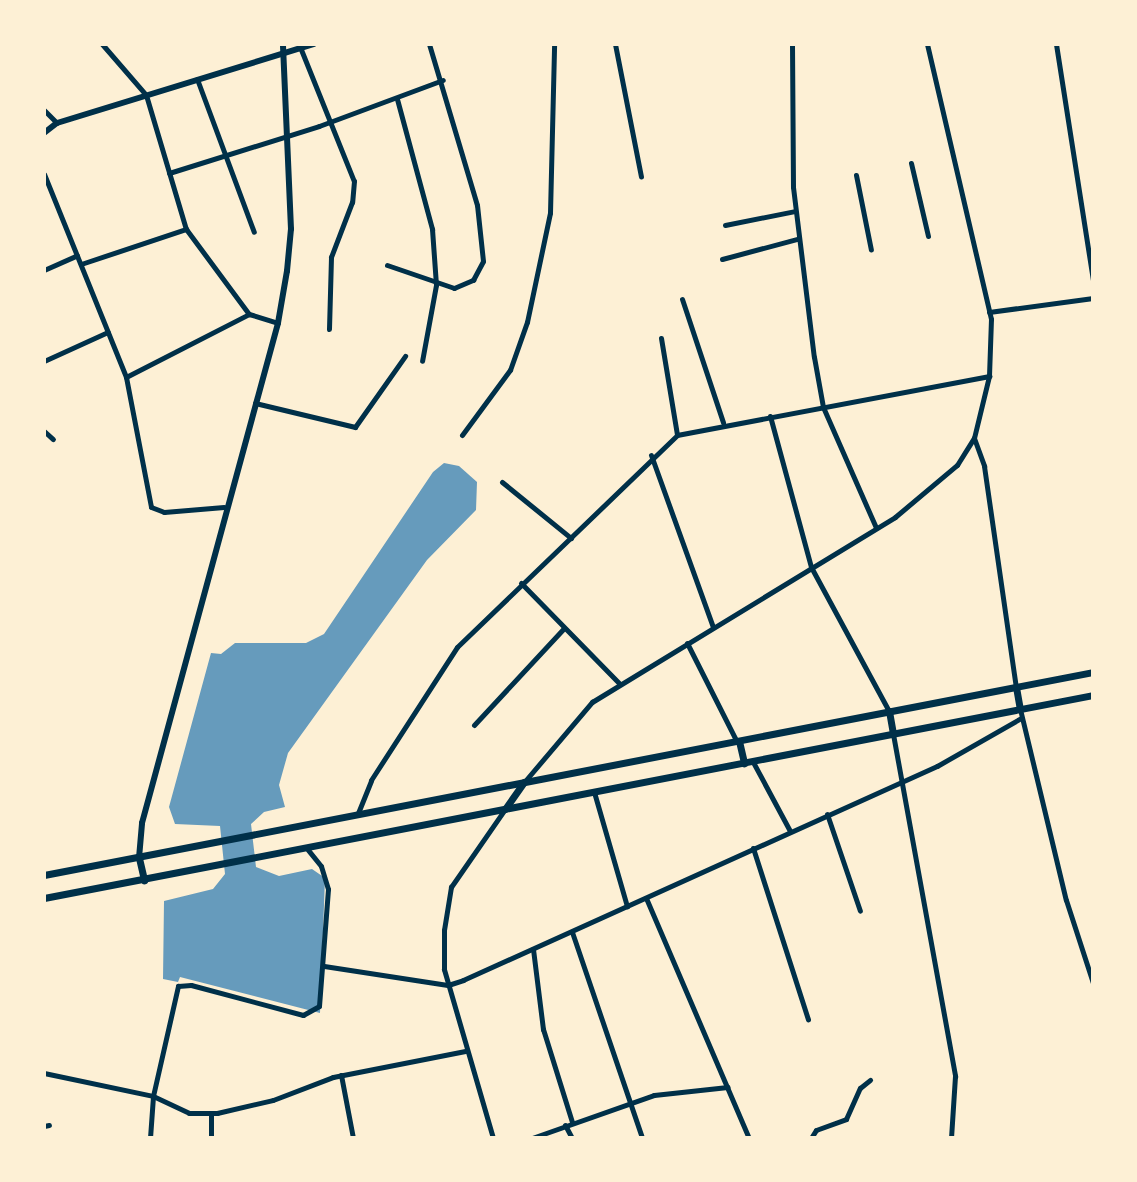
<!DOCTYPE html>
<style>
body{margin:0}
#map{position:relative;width:1137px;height:1182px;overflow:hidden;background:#fdf0d5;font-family:Montserrat,sans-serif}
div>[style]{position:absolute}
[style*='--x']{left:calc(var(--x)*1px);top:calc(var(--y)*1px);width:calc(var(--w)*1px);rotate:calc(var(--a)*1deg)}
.water>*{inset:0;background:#669bbc}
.minor>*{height:5px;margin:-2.5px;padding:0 2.5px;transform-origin:2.5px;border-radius:2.5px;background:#003049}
.tertiary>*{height:6px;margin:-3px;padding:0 3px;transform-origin:3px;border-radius:3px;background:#003049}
.secondary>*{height:7px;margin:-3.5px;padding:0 3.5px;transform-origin:3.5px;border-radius:3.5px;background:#003049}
span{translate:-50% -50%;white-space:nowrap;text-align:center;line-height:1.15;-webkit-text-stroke:8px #fdf0d5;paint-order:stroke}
.frame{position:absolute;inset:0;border:46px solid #fdf0d5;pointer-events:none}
</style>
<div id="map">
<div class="water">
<i style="clip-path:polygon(444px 463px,459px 466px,477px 482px,476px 510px,427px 560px,288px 753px,279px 785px,285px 807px,264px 812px,251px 824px,256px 867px,279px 876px,312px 869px,325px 878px,320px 1013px,180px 977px,178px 982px,163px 979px,164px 901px,213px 889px,225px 874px,220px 826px,175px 824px,169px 807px,211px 653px,221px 654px,235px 643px,306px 643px,324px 634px,433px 472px)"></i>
</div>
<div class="minor">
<i style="--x:102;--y:44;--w:67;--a:49.2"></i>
<i style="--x:146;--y:95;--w:140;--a:73.4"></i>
<i style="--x:186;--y:229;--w:106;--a:53.5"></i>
<i style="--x:249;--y:314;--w:30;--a:17"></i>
<i style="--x:615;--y:44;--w:135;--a:78.9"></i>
<i style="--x:792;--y:44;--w:143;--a:89.6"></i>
<i style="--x:793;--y:187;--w:171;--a:83"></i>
<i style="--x:814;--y:357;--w:51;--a:79.8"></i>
<i style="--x:823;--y:407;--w:132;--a:66.3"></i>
<i style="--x:1056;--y:44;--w:239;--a:81.1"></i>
<i style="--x:300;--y:47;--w:144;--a:68.1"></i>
<i style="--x:354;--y:181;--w:21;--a:95"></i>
<i style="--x:352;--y:202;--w:59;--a:110.9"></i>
<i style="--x:331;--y:257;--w:72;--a:91.6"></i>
<i style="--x:197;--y:79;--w:163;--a:69.6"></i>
<i style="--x:397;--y:99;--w:135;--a:74.9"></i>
<i style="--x:432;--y:229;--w:56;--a:85.9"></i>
<i style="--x:436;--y:285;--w:77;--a:100.4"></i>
<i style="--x:44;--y:110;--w:18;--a:45"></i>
<i style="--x:911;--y:163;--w:75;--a:76.9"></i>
<i style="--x:169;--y:173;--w:157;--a:-17.4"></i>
<i style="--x:319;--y:126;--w:132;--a:-20.4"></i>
<i style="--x:44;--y:174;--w:219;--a:68"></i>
<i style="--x:126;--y:377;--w:132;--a:79.1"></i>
<i style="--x:151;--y:507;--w:14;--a:21"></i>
<i style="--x:164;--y:512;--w:60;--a:-4.8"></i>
<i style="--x:856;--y:175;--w:76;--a:78.7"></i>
<i style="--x:725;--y:225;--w:71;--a:-11.3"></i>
<i style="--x:722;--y:259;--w:78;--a:-14.9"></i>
<i style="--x:81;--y:264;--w:111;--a:-18.4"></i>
<i style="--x:387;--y:265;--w:71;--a:18.9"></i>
<i style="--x:454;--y:288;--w:21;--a:-23"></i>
<i style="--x:473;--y:280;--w:21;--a:-62"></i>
<i style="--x:483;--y:261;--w:56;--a:-96.1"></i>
<i style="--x:477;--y:205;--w:168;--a:-106.6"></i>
<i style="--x:44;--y:270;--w:36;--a:-24"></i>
<i style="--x:682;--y:299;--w:130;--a:71.6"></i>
<i style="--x:989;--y:312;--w:105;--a:-7.7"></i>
<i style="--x:661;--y:338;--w:98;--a:80.6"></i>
<i style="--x:44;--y:361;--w:70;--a:-24.4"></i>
<i style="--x:126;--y:377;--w:138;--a:-27.1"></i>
<i style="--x:255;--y:403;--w:103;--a:13.5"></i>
<i style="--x:355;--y:427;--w:87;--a:-54.8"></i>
<i style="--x:770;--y:416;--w:156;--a:74.8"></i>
<i style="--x:811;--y:567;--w:164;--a:61.6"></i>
<i style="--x:44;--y:431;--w:12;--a:42"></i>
<i style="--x:462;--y:435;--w:81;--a:-53.6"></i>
<i style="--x:510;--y:370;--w:51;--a:-70.5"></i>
<i style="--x:527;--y:322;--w:111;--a:-78.1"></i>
<i style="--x:550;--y:213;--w:169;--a:-88.6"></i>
<i style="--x:974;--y:438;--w:30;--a:70"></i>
<i style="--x:984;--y:466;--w:223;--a:81.8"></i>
<i style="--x:651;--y:455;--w:183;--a:70.2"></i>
<i style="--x:502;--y:482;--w:89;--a:39.1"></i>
<i style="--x:521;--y:583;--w:141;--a:45.6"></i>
<i style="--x:687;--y:643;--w:111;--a:63.2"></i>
<i style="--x:1020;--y:709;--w:196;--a:76.5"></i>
<i style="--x:1066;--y:900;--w:87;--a:72"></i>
<i style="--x:474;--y:725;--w:132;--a:-47.1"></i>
<i style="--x:893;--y:734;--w:348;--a:79.7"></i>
<i style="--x:955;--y:1076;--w:62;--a:93.7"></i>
<i style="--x:753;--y:762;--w:78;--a:61.8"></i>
<i style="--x:525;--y:781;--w:104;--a:-49.7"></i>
<i style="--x:592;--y:702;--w:355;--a:-31.4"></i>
<i style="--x:895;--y:517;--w:81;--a:-40"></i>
<i style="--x:957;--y:465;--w:32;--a:-58"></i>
<i style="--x:974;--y:438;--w:64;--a:-76.4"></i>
<i style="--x:989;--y:376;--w:57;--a:-88"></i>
<i style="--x:991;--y:319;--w:282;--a:-103.1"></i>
<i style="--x:594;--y:792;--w:119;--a:73.9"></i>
<i style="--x:358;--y:813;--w:35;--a:-68"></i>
<i style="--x:371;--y:780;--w:158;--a:-57.1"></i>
<i style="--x:457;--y:647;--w:306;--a:-43.9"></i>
<i style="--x:677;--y:435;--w:318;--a:-10.7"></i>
<i style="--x:827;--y:814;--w:102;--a:71.2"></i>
<i style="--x:753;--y:848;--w:180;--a:72.2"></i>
<i style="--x:646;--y:898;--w:261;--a:66.8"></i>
<i style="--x:572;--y:932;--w:218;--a:71.2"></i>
<i style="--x:533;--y:949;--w:81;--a:82.9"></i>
<i style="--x:543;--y:1029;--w:97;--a:72.7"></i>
<i style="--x:324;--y:966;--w:125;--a:8.7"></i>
<i style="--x:448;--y:985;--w:16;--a:-18"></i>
<i style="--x:463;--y:980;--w:520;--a:-24.3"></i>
<i style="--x:937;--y:766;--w:97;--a:-29.7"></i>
<i style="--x:44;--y:1073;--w:111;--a:11.9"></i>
<i style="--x:153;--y:1096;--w:40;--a:25"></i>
<i style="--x:189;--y:1113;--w:28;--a:0"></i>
<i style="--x:217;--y:1113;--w:57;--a:-13.1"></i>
<i style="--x:273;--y:1100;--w:64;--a:-21"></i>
<i style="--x:333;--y:1077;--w:136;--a:-11.1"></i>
<i style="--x:341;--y:1075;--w:64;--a:79.2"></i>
<i style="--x:211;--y:1113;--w:25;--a:90"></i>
<i style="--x:565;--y:1125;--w:15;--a:62"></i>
<i style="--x:44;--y:1126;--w:5;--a:-11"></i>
<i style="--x:150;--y:1138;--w:42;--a:-85.9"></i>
<i style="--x:153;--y:1096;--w:113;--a:-77.2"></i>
<i style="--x:178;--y:986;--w:13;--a:-4"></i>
<i style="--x:191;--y:985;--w:116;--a:15"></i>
<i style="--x:303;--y:1015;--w:18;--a:-29"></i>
<i style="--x:319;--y:1006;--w:117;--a:-85.6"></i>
<i style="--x:328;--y:889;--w:24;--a:-107"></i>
<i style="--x:321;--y:866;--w:21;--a:-129"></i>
<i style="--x:493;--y:1138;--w:176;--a:-106.2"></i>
<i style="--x:444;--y:969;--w:39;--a:-90"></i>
<i style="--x:444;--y:930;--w:44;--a:-80.8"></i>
<i style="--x:451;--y:887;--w:95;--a:-55.3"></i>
<i style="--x:532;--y:1138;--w:129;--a:-19.4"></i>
<i style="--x:654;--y:1095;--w:74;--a:-6.2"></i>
<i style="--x:811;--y:1138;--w:9;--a:-58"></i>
<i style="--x:816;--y:1130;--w:32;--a:-20"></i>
<i style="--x:846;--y:1119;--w:34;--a:-66"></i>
<i style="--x:860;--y:1088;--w:13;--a:-39"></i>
</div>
<div class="tertiary">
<i style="--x:44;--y:133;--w:16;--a:-38"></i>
<i style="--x:57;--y:123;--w:269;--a:-17.1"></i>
<i style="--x:139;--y:858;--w:35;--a:-85"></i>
<i style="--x:142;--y:823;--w:518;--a:-74.78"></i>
<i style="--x:278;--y:323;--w:53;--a:-80.2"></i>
<i style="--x:287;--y:271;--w:42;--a:-84.6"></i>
<i style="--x:291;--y:229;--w:185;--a:-92.5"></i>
</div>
<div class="secondary">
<i style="--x:1016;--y:687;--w:22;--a:80"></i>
<i style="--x:889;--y:711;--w:23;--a:80"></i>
<i style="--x:739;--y:741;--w:23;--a:77"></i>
<i style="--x:505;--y:809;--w:33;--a:-55"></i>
<i style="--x:139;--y:858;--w:23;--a:77"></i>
<i style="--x:44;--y:875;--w:1068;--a:-10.95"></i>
<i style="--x:44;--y:898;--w:1068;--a:-10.95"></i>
</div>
<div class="frame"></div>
</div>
